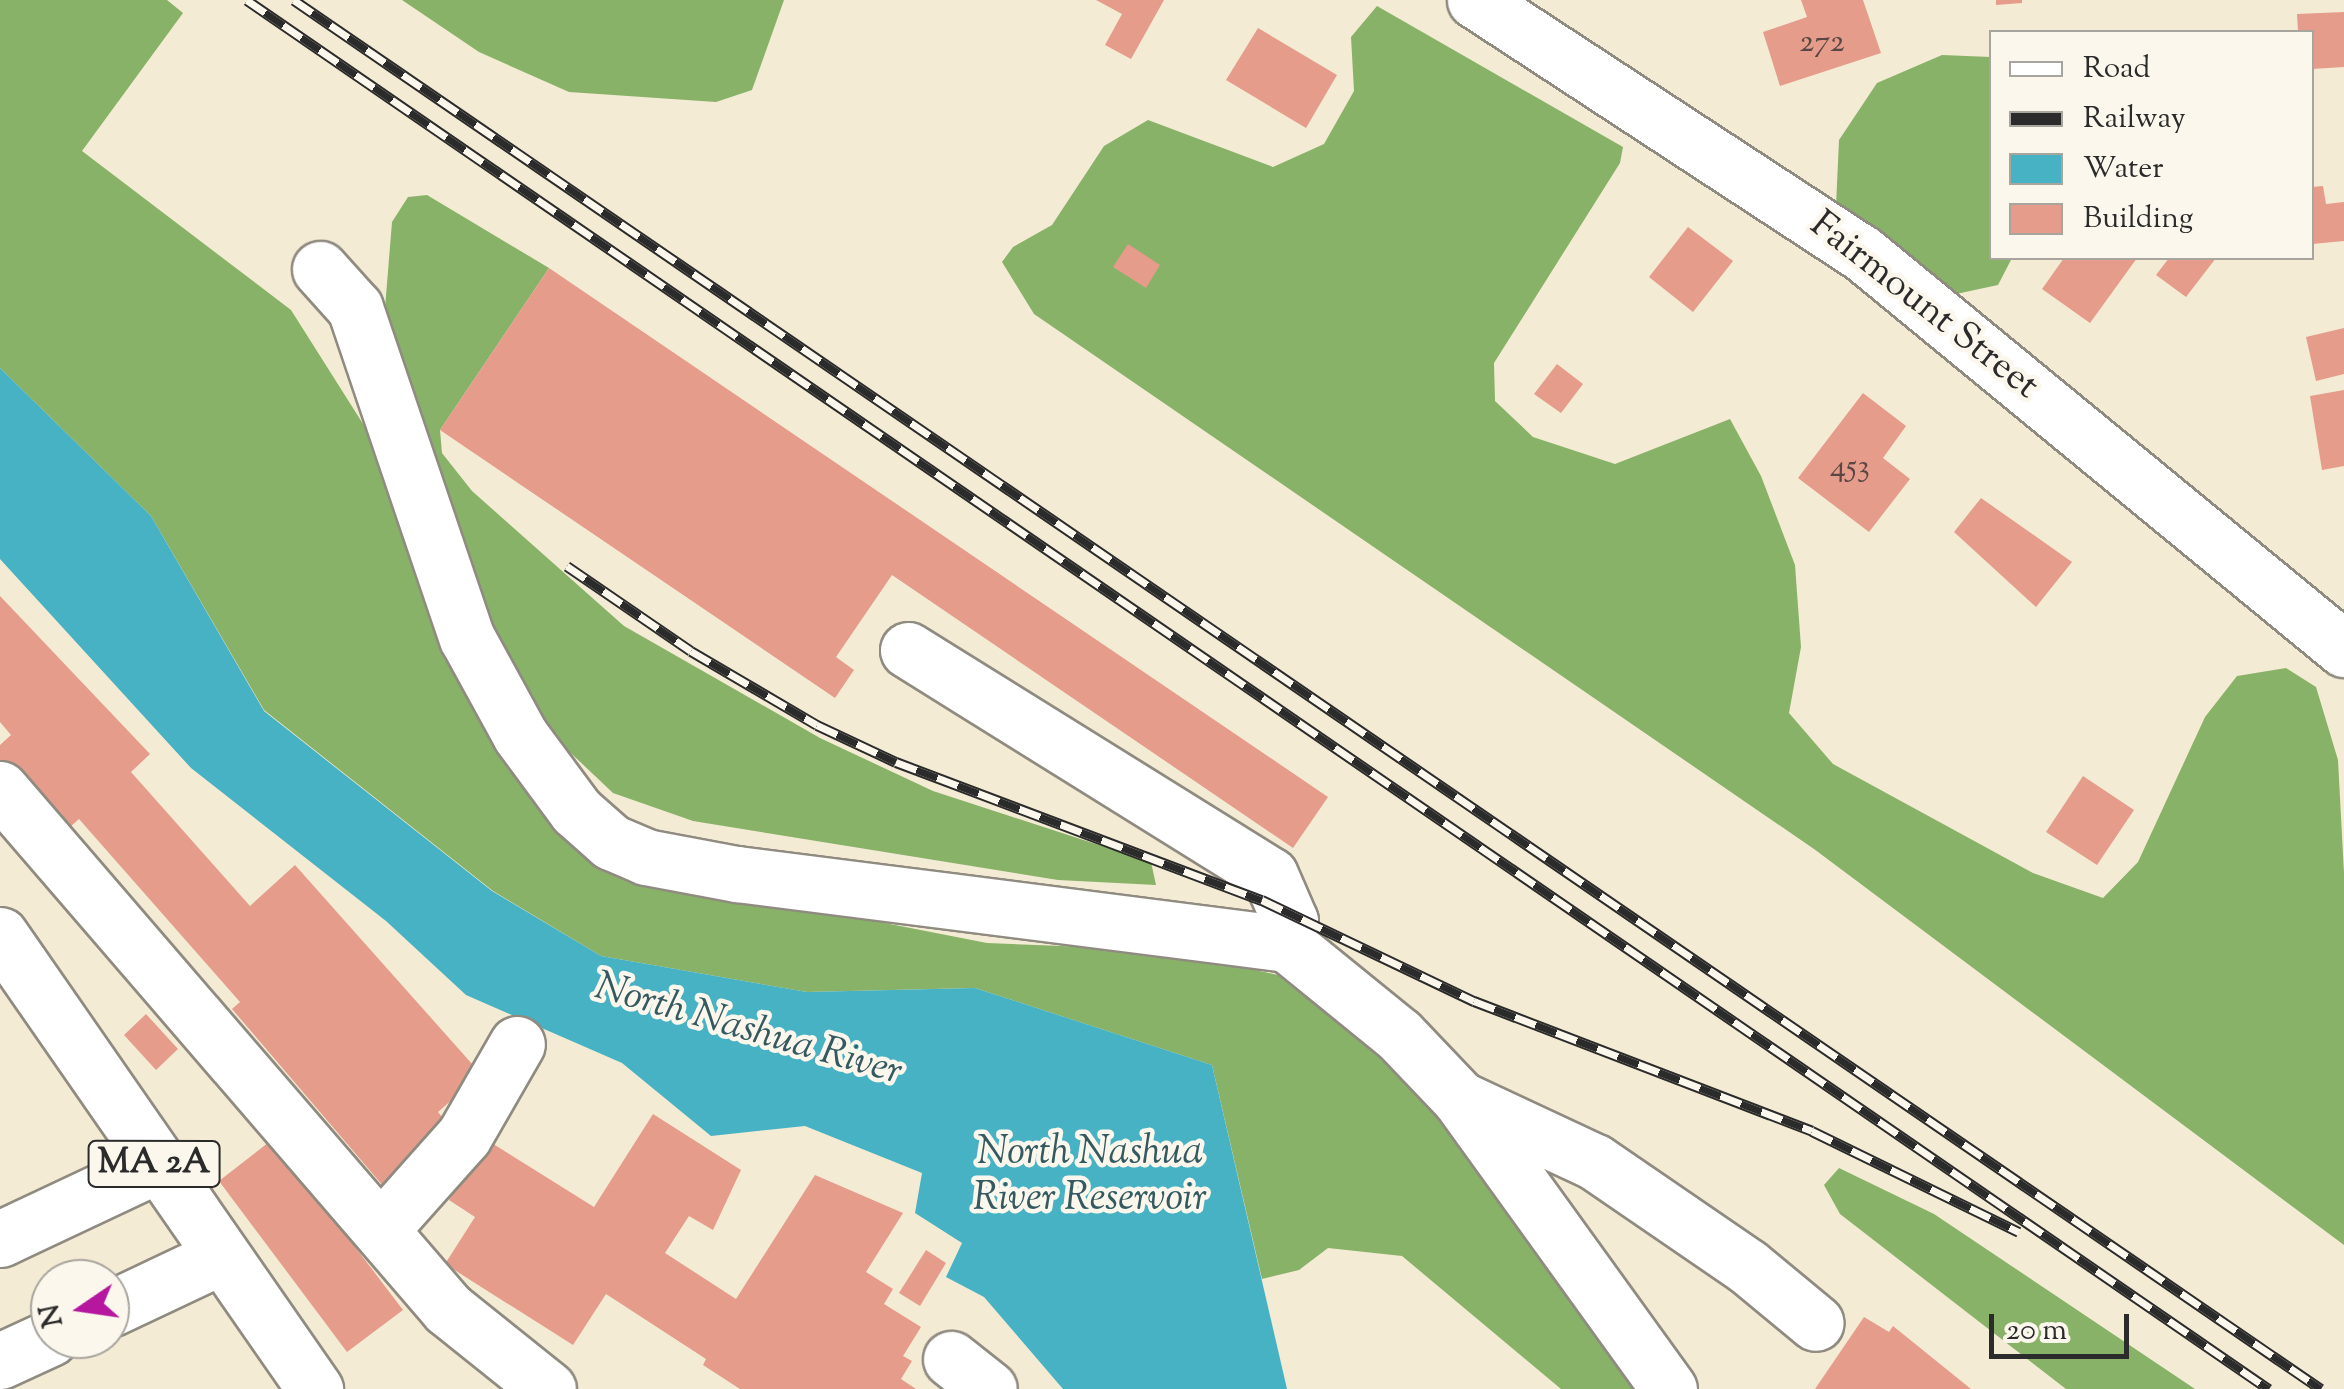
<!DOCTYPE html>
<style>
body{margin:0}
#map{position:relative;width:2344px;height:1389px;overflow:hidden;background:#f4ebd4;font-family:"Sorts Mill Goudy",serif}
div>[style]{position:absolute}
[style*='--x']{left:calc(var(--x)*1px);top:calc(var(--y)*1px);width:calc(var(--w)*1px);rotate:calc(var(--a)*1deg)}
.forest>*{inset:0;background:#88b268}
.water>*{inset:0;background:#46b2c4}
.building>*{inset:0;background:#e59c8a}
.roads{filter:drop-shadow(2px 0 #908b80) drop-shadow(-2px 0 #908b80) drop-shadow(0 2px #908b80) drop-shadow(0 -2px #908b80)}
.minor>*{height:55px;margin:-27.5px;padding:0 27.5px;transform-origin:27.5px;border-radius:27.5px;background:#fff}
.major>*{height:55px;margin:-27.5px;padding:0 27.5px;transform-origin:27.5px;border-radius:27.5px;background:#fff}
.highway>*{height:55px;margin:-27.5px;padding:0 27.5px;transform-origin:27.5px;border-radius:27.5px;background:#fff}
.rail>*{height:11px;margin-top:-5.5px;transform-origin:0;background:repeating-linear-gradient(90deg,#fbf7ec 0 22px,#2b2b2b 0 44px);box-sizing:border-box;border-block:2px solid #2b2b2b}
span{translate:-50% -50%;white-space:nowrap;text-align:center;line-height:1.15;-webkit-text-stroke:9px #fbf7ec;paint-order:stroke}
.number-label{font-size:32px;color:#5a4743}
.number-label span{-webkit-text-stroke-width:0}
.shield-label span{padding:2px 8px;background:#fbf7ec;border:2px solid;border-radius:8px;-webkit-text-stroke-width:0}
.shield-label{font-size:35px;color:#2b2b2b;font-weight:700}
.street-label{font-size:38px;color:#2b2b2b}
.water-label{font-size:40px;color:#345a61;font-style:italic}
.legend{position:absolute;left:1989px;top:30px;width:325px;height:230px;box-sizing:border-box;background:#fbf7ec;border:2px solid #a8a59f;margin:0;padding:12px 18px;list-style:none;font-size:30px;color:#2b2b2b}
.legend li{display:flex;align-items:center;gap:20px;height:50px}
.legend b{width:50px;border:2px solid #a8a59f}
.north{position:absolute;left:30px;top:1259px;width:100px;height:100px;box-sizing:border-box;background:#fbf7ec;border:2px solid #a8a59f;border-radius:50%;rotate:257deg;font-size:28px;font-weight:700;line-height:40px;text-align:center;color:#2b2b2b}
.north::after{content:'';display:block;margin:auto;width:35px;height:45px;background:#b5179e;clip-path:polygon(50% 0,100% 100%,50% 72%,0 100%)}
.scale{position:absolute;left:1989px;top:1314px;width:140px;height:45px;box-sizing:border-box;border:5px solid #2b2b2b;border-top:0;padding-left:12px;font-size:30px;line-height:35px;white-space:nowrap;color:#2b2b2b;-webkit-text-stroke:8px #fbf7ec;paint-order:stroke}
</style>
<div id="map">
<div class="forest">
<i style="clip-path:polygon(0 0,167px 0,183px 13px,82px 151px,291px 310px,365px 427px,441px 618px,536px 800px,700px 887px,987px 943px,1166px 950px,1296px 979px,1395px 1058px,1641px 1389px,1561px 1389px,1402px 1256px,1328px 1248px,1299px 1270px,1262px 1279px,1212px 1065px,975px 988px,807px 992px,601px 956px,493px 891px,264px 710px,151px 516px,0 368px)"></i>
<i style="clip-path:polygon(402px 0,784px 0,752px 90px,716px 102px,569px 92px,479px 52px)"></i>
<i style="clip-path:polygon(1377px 6px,1623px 147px,1620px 163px,1494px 363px,1495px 401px,1533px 437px,1615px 464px,1730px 419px,1761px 476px,1795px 565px,1801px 647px,1789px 713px,1833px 764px,2033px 873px,2103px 898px,2138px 862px,2205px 717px,2237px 676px,2286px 668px,2316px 687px,2338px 760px,2344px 873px,2344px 1245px,1814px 849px,1034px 314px,1002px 262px,1013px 247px,1052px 225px,1104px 146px,1148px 120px,1273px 167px,1324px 144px,1354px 91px,1351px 37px)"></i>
<i style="clip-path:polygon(1942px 55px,1991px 57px,1992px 258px,2012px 258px,1998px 285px,1956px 294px,1836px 206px,1839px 140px,1877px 83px)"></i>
<i style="clip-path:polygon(427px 195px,549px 268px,440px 430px,442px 453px,472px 491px,624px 626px,820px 738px,933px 791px,1151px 862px,1156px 885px,1058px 880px,693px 821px,613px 793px,557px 740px,494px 631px,393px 353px,385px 308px,392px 222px,408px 197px)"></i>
<i style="clip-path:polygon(1839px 1168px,1934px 1214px,2195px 1389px,2066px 1389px,1840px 1214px,1824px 1185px)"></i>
</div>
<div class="water">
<i style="clip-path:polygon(0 368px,151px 516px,264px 711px,492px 891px,601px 956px,807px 992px,975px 988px,1212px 1065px,1287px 1389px,1063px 1389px,984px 1297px,946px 1277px,962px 1243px,915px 1213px,922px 1173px,805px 1126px,711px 1136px,622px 1063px,466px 995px,386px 921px,191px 768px,0 559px)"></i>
</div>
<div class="building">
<i style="clip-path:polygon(1096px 0,1164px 0,1131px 59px,1105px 45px,1122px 14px)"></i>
<i style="clip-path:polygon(1801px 0,1863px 0,1881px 53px,1780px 86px,1763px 32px,1807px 17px)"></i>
<i style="clip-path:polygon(1996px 0,2022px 0,2022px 3px,1996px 5px)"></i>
<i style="clip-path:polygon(2344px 12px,2344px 67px,2312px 69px,2312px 32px,2298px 32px,2297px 14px)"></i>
<i style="clip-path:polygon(1258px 28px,1337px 75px,1306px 128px,1226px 80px)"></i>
<i style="clip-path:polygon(2323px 186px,2326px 204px,2344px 202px,2344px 241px,2312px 244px,2312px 187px)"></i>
<i style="clip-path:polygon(1688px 227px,1733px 261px,1693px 312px,1649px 277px)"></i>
<i style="clip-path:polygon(1128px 244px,1160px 265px,1146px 288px,1113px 267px)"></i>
<i style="clip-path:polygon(2064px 258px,2137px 258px,2090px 323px,2042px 289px)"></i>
<i style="clip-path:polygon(2169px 258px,2216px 258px,2186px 297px,2156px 275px)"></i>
<i style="clip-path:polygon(549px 268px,1328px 797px,1293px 848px,892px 575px,836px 657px,854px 670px,835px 698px,440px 430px)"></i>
<i style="clip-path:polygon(2344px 328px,2344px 374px,2316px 381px,2306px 337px)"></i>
<i style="clip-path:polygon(1557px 364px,1583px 384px,1561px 413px,1534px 394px)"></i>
<i style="clip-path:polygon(2344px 390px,2344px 466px,2322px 470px,2310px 396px)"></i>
<i style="clip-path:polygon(1863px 393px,1906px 426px,1883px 458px,1910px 479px,1869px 532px,1798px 478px)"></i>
<i style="clip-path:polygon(1981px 498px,2072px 562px,2036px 607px,1954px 532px)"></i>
<i style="clip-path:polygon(0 596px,150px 754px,131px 772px,250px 906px,295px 865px,481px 1074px,438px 1112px,452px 1129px,384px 1187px,232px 1009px,240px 1002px,79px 819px,61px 835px,0 765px,0 745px,11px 735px,0 722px)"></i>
<i style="clip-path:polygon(2083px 776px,2134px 810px,2097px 865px,2046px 832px)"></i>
<i style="clip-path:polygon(146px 1014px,178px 1049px,156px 1070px,124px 1035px)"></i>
<i style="clip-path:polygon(653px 1114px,741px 1170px,713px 1230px,689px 1216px,665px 1253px,736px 1299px,815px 1175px,903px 1213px,866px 1272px,893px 1289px,884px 1304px,921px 1327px,903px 1356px,912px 1361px,901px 1379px,916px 1389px,740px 1389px,703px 1365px,706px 1359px,606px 1294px,573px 1345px,445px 1264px,475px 1217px,449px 1200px,487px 1140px,594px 1207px)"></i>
<i style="clip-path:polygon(273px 1139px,403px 1310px,347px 1352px,219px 1181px)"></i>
<i style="clip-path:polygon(926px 1250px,946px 1263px,920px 1306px,899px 1293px)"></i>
<i style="clip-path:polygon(1864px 1317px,1889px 1332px,1893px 1326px,1971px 1389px,1815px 1389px)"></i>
</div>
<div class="roads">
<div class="minor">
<i style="--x:320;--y:269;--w:52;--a:48.1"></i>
<i style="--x:355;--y:308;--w:348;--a:71.3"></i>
<i style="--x:467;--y:638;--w:111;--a:61.3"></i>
<i style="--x:520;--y:735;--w:94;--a:53.6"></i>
<i style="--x:576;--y:811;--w:47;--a:41.5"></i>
<i style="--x:611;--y:842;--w:38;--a:23"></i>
<i style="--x:646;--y:857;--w:93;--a:10.6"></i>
<i style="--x:737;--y:874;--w:554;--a:7.25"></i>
<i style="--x:908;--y:650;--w:426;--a:31.9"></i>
<i style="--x:1270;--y:875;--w:50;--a:66.5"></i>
<i style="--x:1290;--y:921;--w:23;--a:97"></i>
<i style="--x:1287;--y:944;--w:144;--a:39.1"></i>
<i style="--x:1399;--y:1035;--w:87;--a:46.4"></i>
<i style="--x:1459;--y:1098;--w:359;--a:54.2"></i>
<i style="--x:0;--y:789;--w:686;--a:49.25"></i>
<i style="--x:448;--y:1309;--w:128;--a:38.7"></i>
<i style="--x:1462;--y:1100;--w:147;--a:25"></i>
<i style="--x:1595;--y:1162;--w:184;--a:34.4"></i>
<i style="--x:1747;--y:1266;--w:89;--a:39.6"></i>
<i style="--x:382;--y:1228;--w:123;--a:-48.3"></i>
<i style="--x:464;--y:1136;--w:106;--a:-60.1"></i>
<i style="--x:0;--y:1239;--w:171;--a:-25.2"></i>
<i style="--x:110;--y:1309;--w:122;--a:-25.3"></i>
<i style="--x:951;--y:1359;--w:48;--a:38.3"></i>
<i style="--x:0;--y:1361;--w:55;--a:-24.7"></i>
</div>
<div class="major">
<i style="--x:1475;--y:0;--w:462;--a:33.2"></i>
<i style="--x:1862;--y:253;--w:624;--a:39.41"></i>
</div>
<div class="highway">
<i style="--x:0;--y:935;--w:553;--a:55.25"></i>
</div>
</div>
<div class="rail">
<i style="--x:247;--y:0;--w:2453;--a:34.49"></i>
<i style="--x:294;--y:0;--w:2457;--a:34.42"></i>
<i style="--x:567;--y:566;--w:150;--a:34.4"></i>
<i style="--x:691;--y:651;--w:146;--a:30.4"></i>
<i style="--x:817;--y:725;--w:87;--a:25.1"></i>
<i style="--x:896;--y:762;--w:391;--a:20.7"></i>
<i style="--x:1262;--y:900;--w:235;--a:25.5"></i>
<i style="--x:1474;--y:1001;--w:362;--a:21"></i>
<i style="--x:1812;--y:1131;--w:230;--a:26"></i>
</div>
<div class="number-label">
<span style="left:1822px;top:43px">272</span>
<span style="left:1850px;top:468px">453</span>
</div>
<div class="shield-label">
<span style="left:154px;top:1164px">MA 2A</span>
</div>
<div class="street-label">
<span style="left:1923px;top:307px;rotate:38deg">Fairmount Street</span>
</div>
<div class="water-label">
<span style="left:748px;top:1031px;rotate:16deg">North Nashua River</span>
<span style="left:1090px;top:1177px">North Nashua<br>River Reservoir</span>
</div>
<ul class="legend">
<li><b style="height:12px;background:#fff"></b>Road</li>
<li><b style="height:12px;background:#2b2b2b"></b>Railway</li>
<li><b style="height:28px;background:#46b2c4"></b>Water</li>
<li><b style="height:28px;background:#e59c8a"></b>Building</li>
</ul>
<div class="north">N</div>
<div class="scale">20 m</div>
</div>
